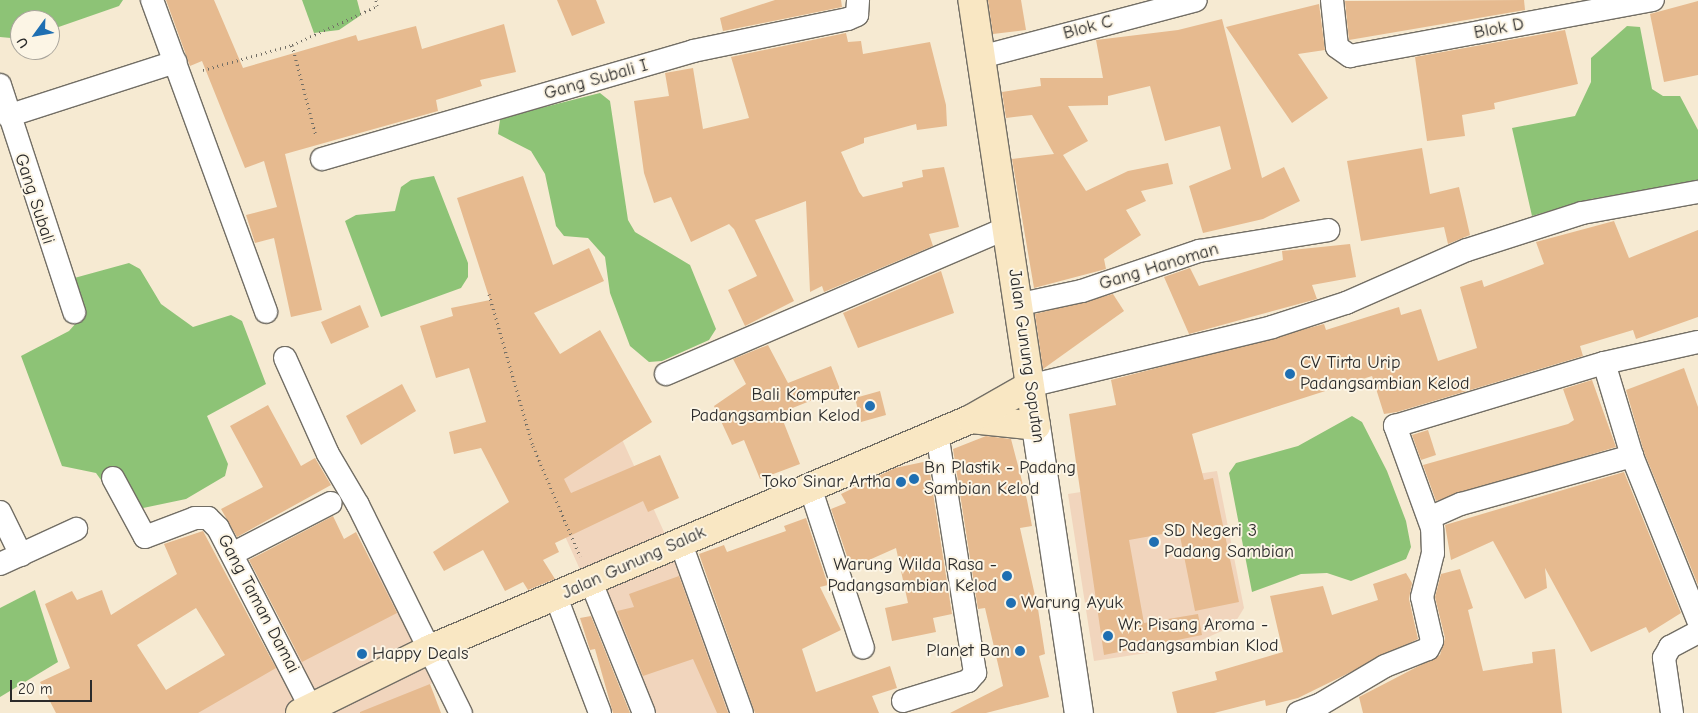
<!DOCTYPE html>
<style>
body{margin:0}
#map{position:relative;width:1698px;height:713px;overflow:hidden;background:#f6ead2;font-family:"Comic Neue",sans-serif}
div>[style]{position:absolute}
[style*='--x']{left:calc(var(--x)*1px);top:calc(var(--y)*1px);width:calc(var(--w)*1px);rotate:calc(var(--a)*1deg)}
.built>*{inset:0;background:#f1d5bd}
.green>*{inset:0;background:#8dc376}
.building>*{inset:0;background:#e6ba8f}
.path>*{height:3px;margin-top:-1.5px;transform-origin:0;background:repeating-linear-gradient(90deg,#726e65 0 1px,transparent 0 5px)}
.roads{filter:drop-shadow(1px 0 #726e65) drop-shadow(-1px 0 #726e65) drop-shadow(0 1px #726e65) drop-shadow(0 -1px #726e65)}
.minor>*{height:22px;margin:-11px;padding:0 11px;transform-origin:11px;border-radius:11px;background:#fff}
.tertiary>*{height:28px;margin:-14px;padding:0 14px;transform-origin:14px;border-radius:14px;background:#fff}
.secondary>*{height:28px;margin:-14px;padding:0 14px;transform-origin:14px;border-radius:14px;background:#f9e7c3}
.dots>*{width:14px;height:14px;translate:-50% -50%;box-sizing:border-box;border:2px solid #fcf5e5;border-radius:50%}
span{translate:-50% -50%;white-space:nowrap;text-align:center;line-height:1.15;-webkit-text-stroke:4px #fcf5e5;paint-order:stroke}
.street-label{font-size:18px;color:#2b2b2b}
.poi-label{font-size:18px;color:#2b2b2b}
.left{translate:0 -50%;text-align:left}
.right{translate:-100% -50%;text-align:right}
.north{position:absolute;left:10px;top:10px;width:50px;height:50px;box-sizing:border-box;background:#fcf5e5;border:1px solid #a8a49b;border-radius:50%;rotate:238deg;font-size:14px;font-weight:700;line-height:20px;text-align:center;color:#2b2b2b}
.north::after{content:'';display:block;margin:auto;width:18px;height:22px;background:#1f6fb2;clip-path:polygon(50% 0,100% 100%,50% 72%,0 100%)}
.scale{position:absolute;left:10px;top:680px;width:82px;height:22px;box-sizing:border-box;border:2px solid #2b2b2b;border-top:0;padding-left:6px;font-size:15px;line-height:18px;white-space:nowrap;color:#2b2b2b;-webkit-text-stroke:4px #fcf5e5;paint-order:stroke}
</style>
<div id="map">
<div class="built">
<i style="clip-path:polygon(616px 426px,684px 576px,738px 713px,637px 713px,599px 612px,534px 467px)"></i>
<i style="clip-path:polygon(1217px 471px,1244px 608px,1233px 626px,1186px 647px,1094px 661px,1068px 494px)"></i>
<i style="clip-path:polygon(385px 553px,443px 677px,379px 713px,184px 713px,364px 608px,350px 577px)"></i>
</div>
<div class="green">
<i style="clip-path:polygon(0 0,123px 0,119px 6px,50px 30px,50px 20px,20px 20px,20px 36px,11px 38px,0 37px)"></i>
<i style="clip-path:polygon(302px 0,357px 0,361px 15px,339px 30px,314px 33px)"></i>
<i style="clip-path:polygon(1627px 26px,1640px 27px,1652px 89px,1663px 96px,1680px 96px,1698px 130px,1698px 181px,1591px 199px,1532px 216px,1512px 128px,1575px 116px,1591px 82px,1591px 58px)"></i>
<i style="clip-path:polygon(600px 93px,610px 101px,628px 220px,635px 232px,690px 265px,716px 329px,709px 340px,662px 361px,649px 362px,630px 346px,610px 293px,605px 257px,588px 238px,564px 236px,556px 226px,545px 174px,531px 151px,498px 134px,500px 120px,513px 115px)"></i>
<i style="clip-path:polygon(434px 176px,468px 263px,468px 277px,461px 288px,381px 317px,345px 221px,356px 215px,395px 211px,401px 187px,411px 180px)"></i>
<i style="clip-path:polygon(129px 263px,140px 269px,161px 304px,193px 327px,231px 315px,242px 321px,266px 384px,207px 416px,228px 464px,225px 476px,186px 499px,124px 512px,96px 473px,62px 466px,21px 356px,69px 331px,77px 322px,67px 280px)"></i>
<i style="clip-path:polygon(1352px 416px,1362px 422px,1387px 471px,1406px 521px,1411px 547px,1406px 559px,1351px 581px,1327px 573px,1301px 574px,1252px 592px,1229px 473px,1236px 463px,1298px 446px)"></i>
<i style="clip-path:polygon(35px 590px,58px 662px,0 697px,0 608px)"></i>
</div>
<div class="building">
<i style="clip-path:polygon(166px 0,214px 0,243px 68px,356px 35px,358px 41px,416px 26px,422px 49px,504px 24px,516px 72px,480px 80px,482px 86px,436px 100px,438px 111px,285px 154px,322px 310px,291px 317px,274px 238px,255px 243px,246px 215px,277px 207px,264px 161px,245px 168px,202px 61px,190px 66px)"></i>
<i style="clip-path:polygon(557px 0,596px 0,605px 23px,572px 36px)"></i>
<i style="clip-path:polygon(775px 0,841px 0,842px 7px,723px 31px,720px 18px)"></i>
<i style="clip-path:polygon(988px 0,1021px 0,1026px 30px,993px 34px)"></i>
<i style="clip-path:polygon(1524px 0,1525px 10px,1349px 40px,1345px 1px)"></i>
<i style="clip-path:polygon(1698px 1px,1698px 75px,1664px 82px,1650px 14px)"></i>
<i style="clip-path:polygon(1319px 4px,1325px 50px,1298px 54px,1328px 98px,1292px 123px,1226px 27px)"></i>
<i style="clip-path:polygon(1222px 19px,1262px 178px,1284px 167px,1300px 201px,1263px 219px,1203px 233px,1189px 186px,1231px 169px,1220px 126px,1165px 141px,1150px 86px,1108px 96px,1108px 105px,1068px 106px,1088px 141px,1063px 155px,1086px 191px,1128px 171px,1168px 163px,1173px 184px,1141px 191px,1146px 201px,1126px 210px,1141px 235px,1104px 259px,1106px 269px,1034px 288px,1012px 159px,1054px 154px,1032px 115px,1006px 118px,1002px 92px,1041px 86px,1040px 78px,1103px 78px,1096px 40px,1178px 30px)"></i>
<i style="clip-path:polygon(1565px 30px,1578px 84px,1494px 103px,1495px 109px,1462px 115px,1465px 136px,1427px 141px,1415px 57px)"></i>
<i style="clip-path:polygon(846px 33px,848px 42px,861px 41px,863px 54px,930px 42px,946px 105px,947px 126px,917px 130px,916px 124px,864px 138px,864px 143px,841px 152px,859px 192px,863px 197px,903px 187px,902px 182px,923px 177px,922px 170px,944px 167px,959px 227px,929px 234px,933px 246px,824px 292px,822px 286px,810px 292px,806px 201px,755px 220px,794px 301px,745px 326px,728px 290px,757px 276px,734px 229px,729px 224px,691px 242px,671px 197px,654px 203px,644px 173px,634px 101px,669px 96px,665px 73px,693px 68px,703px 129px,749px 118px,731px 57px)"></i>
<i style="clip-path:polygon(1422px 148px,1430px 194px,1459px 187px,1470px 235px,1448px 244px,1444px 227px,1361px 241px,1347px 161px)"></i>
<i style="clip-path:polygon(523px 176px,553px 265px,589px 248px,604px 281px,534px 313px,560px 354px,600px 330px,652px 422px,564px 479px,571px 493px,660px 455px,679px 498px,648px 512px,643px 501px,555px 543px,559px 552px,543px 560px,555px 579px,528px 590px,523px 582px,505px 591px,483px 550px,444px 571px,433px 552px,509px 502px,481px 448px,454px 454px,449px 432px,486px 422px,469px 368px,436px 378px,420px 326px,453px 316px,451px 308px,490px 300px,457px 198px)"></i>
<i style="clip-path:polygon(1614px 221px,1629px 258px,1698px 230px,1698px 317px,1636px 339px,1633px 330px,1580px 346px,1583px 356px,1397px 412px,1384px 414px,1372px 376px,1192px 434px,1204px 480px,1213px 478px,1239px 602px,1195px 611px,1179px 531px,1129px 540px,1144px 623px,1198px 614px,1202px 635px,1104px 655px,1069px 414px,1116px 405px,1111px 380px,1324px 324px,1326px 330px,1399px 307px,1401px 315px,1421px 309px,1438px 361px,1477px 348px,1460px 287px,1482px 280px,1484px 287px,1544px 264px,1536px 242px)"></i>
<i style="clip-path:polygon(1350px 244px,1356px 277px,1312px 285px,1317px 299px,1189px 334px,1164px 277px,1190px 268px,1199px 286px,1283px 260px,1282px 251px)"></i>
<i style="clip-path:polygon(941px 271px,954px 313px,858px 348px,843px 313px)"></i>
<i style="clip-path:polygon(1113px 294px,1124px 311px,1043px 369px,1035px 314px)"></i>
<i style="clip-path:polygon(360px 305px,369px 327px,331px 344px,321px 322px)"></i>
<i style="clip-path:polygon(768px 345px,788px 383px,831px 366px,840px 389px,780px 413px,800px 464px,760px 479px,744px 440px,732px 445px,714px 406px,746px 384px,733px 359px)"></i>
<i style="clip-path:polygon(1684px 368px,1698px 407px,1698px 585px,1644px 452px,1626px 390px)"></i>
<i style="clip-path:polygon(1592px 380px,1616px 447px,1436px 501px,1423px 465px,1568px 424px,1574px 420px,1563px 389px)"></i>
<i style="clip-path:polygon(402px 384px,416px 411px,361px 445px,346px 416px)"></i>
<i style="clip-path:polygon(880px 391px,886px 415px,861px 422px,855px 398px)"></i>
<i style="clip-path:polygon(268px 405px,301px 466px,315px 458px,331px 485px,237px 537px,221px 509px,263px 487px,230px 426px)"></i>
<i style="clip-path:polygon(1428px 430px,1436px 455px,1421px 460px,1412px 435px)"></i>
<i style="clip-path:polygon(986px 436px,1011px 439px,1027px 500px,1032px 526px,1020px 528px,1038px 609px,1045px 654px,1039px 656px,1049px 697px,986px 713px,950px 713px,1003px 686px,985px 608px,978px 609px,953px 449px)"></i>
<i style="clip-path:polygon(928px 461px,952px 614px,933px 618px,936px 632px,892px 641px,885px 608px,908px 603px,896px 548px,851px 568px,831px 509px,846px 503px,841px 494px,895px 468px)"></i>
<i style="clip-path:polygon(1624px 472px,1681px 613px,1649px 633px,1646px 627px,1591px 652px,1545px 568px,1547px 588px,1525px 599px,1493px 541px,1451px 560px,1445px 525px)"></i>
<i style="clip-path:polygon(333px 516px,344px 539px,356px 532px,397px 613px,302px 662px,249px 560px)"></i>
<i style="clip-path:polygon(806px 518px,828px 585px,820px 587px,841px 630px,802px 649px,816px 692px,890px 666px,897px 688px,872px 696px,879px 713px,755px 713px,699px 554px,724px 545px,727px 552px,786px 531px,784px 526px)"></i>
<i style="clip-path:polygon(evenodd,203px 531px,276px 668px,198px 713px,56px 713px,40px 682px,70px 668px,45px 604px,72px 591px,77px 600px,102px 590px,111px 615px,177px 574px,164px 544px,203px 531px,196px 608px,225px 655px,166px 690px,137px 645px,196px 608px)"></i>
<i style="clip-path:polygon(1460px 569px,1473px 608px,1468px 610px,1483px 671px,1533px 663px,1532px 652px,1555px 649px,1562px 713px,1363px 713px,1359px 697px,1440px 655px,1445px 638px,1435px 597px,1441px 574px)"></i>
<i style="clip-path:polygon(1406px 573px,1412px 583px,1409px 599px,1418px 639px,1298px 698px,1266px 706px,1265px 700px,1214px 713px,1177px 713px,1172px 692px,1217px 680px,1215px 672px,1283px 652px,1270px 596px,1323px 586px,1332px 615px,1378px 600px,1373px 584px)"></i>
<i style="clip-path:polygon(679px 576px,728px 713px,717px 713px,693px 659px,643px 676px,617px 611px,634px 607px,629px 594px)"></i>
<i style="clip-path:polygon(591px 616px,630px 713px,613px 713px,595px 649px,590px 650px,580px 618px)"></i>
<i style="clip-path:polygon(430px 684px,441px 713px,360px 713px,360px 712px)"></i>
</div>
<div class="path">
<i style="--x:292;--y:45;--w:94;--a:75.2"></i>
<i style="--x:203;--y:70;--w:92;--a:-15.7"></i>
<i style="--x:292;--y:45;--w:94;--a:-24.6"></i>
<i style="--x:377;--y:6;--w:6;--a:-99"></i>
<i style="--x:489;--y:294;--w:158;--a:73.9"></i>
<i style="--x:533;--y:446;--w:120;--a:66.9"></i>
</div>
<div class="roads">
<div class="minor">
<i style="--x:152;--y:0;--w:332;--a:69.9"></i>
<i style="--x:1332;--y:0;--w:47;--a:83.9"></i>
<i style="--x:1337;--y:47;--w:16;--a:35"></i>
<i style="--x:1350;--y:56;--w:308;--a:-10.5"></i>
<i style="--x:981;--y:57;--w:222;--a:-14.8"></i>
<i style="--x:0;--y:85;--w:239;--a:71.9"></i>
<i style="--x:8;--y:116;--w:176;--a:-17.9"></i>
<i style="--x:322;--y:159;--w:386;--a:-16.2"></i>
<i style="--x:693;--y:51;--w:158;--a:-11.7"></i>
<i style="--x:848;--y:19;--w:10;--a:-24"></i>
<i style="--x:857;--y:15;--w:15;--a:-86"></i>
<i style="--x:1021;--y:304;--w:62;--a:-12"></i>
<i style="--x:1082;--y:291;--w:124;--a:-18.9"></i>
<i style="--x:1199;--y:251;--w:131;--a:-9.2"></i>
<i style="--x:285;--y:358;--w:105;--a:65.9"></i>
<i style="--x:328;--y:454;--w:59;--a:59.5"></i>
<i style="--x:358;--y:505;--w:232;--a:63.7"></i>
<i style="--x:1604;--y:363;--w:97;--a:73.2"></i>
<i style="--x:1632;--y:456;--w:177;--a:68.1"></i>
<i style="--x:666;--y:374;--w:369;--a:-23.2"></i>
<i style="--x:1029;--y:386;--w:250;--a:-13.6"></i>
<i style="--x:1272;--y:327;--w:78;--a:-18"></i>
<i style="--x:1346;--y:303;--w:132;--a:-23.7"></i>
<i style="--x:1467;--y:250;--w:121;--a:-17.8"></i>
<i style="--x:1582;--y:213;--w:118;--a:-10.3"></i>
<i style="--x:113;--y:478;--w:67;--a:61.5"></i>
<i style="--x:145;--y:537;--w:53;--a:-20.8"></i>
<i style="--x:195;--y:518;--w:13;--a:0"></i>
<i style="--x:208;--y:518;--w:14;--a:45"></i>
<i style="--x:218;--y:528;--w:200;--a:62.7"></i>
<i style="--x:810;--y:487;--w:169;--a:71.8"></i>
<i style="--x:0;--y:512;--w:48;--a:64"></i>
<i style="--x:1429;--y:518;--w:35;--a:-24"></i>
<i style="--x:1461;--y:504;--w:178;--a:-15.7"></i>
<i style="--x:680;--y:541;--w:183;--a:70.2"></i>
<i style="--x:232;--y:554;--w:111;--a:-27.3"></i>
<i style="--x:0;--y:564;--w:84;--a:-24.7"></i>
<i style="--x:591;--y:582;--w:141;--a:68"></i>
<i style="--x:556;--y:597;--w:124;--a:69.2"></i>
<i style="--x:903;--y:701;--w:68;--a:-17.1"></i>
<i style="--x:968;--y:681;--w:11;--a:-49"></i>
<i style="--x:975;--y:673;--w:242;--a:-99"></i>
<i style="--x:1298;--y:713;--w:25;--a:-21"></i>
<i style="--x:1321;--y:704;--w:74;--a:-30.7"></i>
<i style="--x:1385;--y:666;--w:46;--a:-21.6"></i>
<i style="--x:1428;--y:649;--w:9;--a:-63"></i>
<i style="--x:1432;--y:641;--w:45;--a:-102.8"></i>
<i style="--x:1422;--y:597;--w:45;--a:-76"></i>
<i style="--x:1433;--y:553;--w:25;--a:-92"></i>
<i style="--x:1432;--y:528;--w:109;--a:-109.9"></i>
<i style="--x:1395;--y:426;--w:218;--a:-16.8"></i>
<i style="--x:1604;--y:363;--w:96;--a:-12.6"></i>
<i style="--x:1672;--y:713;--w:56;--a:-98.3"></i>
<i style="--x:1664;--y:658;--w:13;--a:-61"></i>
<i style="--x:1670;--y:647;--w:32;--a:-28"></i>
</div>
<div class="tertiary">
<i style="--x:1036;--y:426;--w:290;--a:81.5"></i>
</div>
<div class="secondary">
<i style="--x:971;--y:419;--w:65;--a:6.1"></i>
<i style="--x:1036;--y:426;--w:431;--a:-98.5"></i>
<i style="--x:300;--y:713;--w:145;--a:-26.2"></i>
<i style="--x:430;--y:649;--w:588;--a:-23.03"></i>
<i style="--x:971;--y:419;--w:67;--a:-29.6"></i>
</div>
</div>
<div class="dots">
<i style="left:1290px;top:374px;background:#1f6fb2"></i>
<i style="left:870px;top:406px;background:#1f6fb2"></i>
<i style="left:914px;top:479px;background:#1f6fb2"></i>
<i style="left:901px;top:482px;background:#1f6fb2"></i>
<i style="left:1154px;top:542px;background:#1f6fb2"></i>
<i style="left:1007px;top:576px;background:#1f6fb2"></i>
<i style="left:1011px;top:603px;background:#1f6fb2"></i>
<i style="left:1108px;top:636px;background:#1f6fb2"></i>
<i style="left:1020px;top:651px;background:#1f6fb2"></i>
<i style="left:362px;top:654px;background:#1f6fb2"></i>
</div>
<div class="street-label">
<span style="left:1088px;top:28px;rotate:-15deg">Blok C</span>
<span style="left:1499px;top:29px;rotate:-11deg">Blok D</span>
<span style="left:596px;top:80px;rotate:-16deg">Gang Subali I</span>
<span style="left:34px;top:199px;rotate:72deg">Gang Subali</span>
<span style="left:1159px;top:267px;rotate:-17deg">Gang Hanoman</span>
<span style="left:1026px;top:356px;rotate:82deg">Jalan Gunung Soputan</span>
<span style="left:634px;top:563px;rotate:-24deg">Jalan Gunung Salak</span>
<span style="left:258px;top:604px;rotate:62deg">Gang Taman Damai</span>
</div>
<div class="poi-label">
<span class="left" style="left:1300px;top:374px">CV Tirta Urip<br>Padangsambian Kelod</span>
<span class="right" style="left:860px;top:406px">Bali Komputer<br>Padangsambian Kelod</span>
<span class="left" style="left:924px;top:479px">Bn Plastik - Padang<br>Sambian Kelod</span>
<span class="right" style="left:891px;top:482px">Toko Sinar Artha</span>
<span class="left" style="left:1164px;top:542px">SD Negeri 3<br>Padang Sambian</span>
<span class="right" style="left:997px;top:576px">Warung Wilda Rasa -<br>Padangsambian Kelod</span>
<span class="left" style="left:1021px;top:603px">Warung Ayuk</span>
<span class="left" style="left:1118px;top:636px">Wr. Pisang Aroma -<br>Padangsambian Klod</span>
<span class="right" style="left:1010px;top:651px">Planet Ban</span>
<span class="left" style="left:372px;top:654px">Happy Deals</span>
</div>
<div class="north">U</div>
<div class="scale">20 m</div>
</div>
